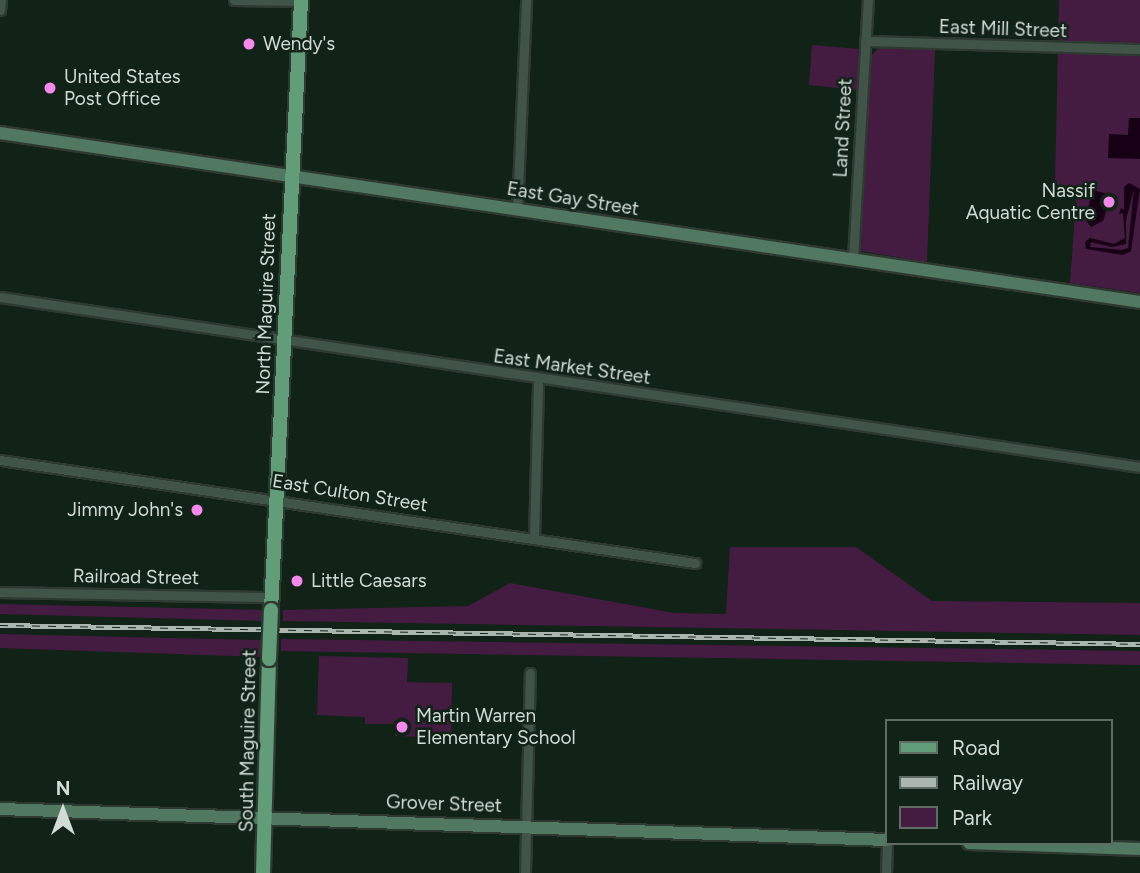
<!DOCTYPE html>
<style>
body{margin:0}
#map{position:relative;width:1140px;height:873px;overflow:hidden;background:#112217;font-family:Figtree,sans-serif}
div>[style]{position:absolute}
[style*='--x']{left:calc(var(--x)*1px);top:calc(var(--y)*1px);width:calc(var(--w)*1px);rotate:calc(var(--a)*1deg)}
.green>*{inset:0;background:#451c41}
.water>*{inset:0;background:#170015}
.roads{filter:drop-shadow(2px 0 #2e3932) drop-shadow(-2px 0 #2e3932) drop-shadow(0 2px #2e3932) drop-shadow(0 -2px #2e3932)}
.street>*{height:9px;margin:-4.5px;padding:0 4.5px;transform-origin:4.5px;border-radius:4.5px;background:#415448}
.secondary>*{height:12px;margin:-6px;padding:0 6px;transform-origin:6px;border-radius:6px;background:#517860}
.primary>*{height:14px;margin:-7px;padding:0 7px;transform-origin:7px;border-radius:7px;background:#619d79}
.rail>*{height:5px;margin-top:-2.5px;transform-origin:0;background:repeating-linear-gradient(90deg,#112217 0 8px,#aab6ae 0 16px);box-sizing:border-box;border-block:2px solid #aab6ae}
.bridges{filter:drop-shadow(2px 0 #2e3932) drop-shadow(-2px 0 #2e3932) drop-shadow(0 2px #2e3932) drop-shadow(0 -2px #2e3932)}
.primary-bridge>*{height:14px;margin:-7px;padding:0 7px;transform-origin:7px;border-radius:7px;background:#619d79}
.dots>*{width:19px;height:19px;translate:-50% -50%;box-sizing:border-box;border:4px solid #112217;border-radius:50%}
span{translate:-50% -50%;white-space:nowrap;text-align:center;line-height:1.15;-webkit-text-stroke:5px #112217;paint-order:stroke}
.street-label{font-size:19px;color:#d1dcd5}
.poi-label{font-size:19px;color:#d1dcd5}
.left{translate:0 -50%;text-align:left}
.right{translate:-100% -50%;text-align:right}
.legend{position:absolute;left:885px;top:719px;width:228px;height:126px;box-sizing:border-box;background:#112217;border:2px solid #5e6c63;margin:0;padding:9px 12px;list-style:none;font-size:21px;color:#d1dcd5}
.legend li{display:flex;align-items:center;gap:14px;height:35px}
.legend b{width:35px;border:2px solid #5e6c63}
.north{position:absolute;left:28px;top:775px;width:70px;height:70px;-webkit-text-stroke:5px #112217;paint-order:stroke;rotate:0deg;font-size:19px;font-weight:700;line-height:28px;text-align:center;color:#d1dcd5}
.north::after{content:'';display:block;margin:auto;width:24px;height:32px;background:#d1dcd5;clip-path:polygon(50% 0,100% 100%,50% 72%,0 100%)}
</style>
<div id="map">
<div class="green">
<i style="clip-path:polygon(1059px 0,1140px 0,1140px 293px,1070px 283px,1077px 187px,1055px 184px)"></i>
<i style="clip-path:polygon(812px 45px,860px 49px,857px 90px,809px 85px)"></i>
<i style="clip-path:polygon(879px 48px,935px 50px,927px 262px,861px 251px,869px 58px)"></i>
<i style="clip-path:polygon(730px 547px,856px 547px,932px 601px,1140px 603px,1140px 635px,283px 621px,283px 610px,468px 606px,510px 583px,674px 613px,726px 614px)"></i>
<i style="clip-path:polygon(0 604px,262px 610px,262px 621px,0 614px)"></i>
<i style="clip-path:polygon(0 634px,261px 640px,260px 657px,0 648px)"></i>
<i style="clip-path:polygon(281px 639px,1140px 651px,1140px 665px,281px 651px)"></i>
<i style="clip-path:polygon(319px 656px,408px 658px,407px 682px,452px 683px,451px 738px,395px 736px,395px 724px,365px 724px,365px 717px,317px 715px)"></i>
</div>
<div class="water">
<i style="clip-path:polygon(1129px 118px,1140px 118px,1140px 159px,1108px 158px,1109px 134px,1128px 135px)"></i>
<i style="clip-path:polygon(evenodd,1129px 183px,1140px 189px,1131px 251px,1123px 255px,1086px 249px,1085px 242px,1090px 238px,1114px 244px,1125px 238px,1123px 213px,1119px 214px,1121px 208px,1124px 210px,1124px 187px,1129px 183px,1134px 189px,1128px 248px,1122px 250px,1090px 247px,1091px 242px,1112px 247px,1126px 244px,1126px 220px,1134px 189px)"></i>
<i style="clip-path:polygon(1093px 190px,1111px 195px,1103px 221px,1091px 227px,1085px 219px)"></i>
</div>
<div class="roads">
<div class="street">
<i style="--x:234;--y:0;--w:66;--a:0.9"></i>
<i style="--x:0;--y:10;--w:10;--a:-84"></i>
<i style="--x:865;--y:41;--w:275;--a:1.7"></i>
<i style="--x:517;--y:210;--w:210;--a:-87.5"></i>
<i style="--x:853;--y:258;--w:258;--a:-86.7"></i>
<i style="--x:0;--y:297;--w:1153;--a:8.48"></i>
<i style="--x:0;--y:460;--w:703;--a:8.43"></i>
<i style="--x:534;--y:538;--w:158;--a:-88.5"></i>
<i style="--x:0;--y:592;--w:271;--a:1.1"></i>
<i style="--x:525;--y:873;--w:200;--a:-88.6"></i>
<i style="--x:886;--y:873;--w:30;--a:-88"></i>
</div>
<div class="secondary">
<i style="--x:0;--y:133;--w:1152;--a:8.43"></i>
<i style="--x:0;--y:809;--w:887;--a:2"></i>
<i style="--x:969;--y:843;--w:171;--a:2"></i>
</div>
<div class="primary">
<i style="--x:271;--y:610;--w:611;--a:-87.18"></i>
<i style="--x:263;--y:873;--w:214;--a:-88.4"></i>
</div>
</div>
<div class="rail">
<i style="--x:0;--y:625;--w:1140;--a:0.95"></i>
</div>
<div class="bridges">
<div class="primary-bridge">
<i style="--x:269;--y:659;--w:49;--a:-87.7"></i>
</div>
</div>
<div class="dots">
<i style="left:249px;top:44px;background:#f888eb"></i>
<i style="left:50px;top:88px;background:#f888eb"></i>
<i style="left:1109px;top:202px;background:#f888eb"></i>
<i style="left:197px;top:510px;background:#f888eb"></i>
<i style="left:297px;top:581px;background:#f888eb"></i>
<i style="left:402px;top:727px;background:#f888eb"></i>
</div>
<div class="street-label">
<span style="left:1003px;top:29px;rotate:2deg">East Mill Street</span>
<span style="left:843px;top:128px;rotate:-87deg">Land Street</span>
<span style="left:573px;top:199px;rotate:9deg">East Gay Street</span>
<span style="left:266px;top:304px;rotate:-88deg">North Maguire Street</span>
<span style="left:572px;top:367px;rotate:8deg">East Market Street</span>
<span style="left:350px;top:493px;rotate:9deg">East Culton Street</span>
<span style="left:136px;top:577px;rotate:1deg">Railroad Street</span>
<span style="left:248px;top:741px;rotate:-89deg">South Maguire Street</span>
<span style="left:444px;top:804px;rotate:2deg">Grover Street</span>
</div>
<div class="poi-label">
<span class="left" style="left:263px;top:44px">Wendy's</span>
<span class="left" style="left:64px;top:88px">United States<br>Post Office</span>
<span class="right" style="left:1095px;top:202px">Nassif<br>Aquatic Centre</span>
<span class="right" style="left:183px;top:510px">Jimmy John's</span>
<span class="left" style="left:311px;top:581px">Little Caesars</span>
<span class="left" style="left:416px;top:727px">Martin Warren<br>Elementary School</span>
</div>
<ul class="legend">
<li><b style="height:9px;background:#619d79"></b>Road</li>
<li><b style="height:9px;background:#aab6ae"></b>Railway</li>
<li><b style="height:19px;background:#451c41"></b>Park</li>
</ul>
<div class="north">N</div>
</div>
